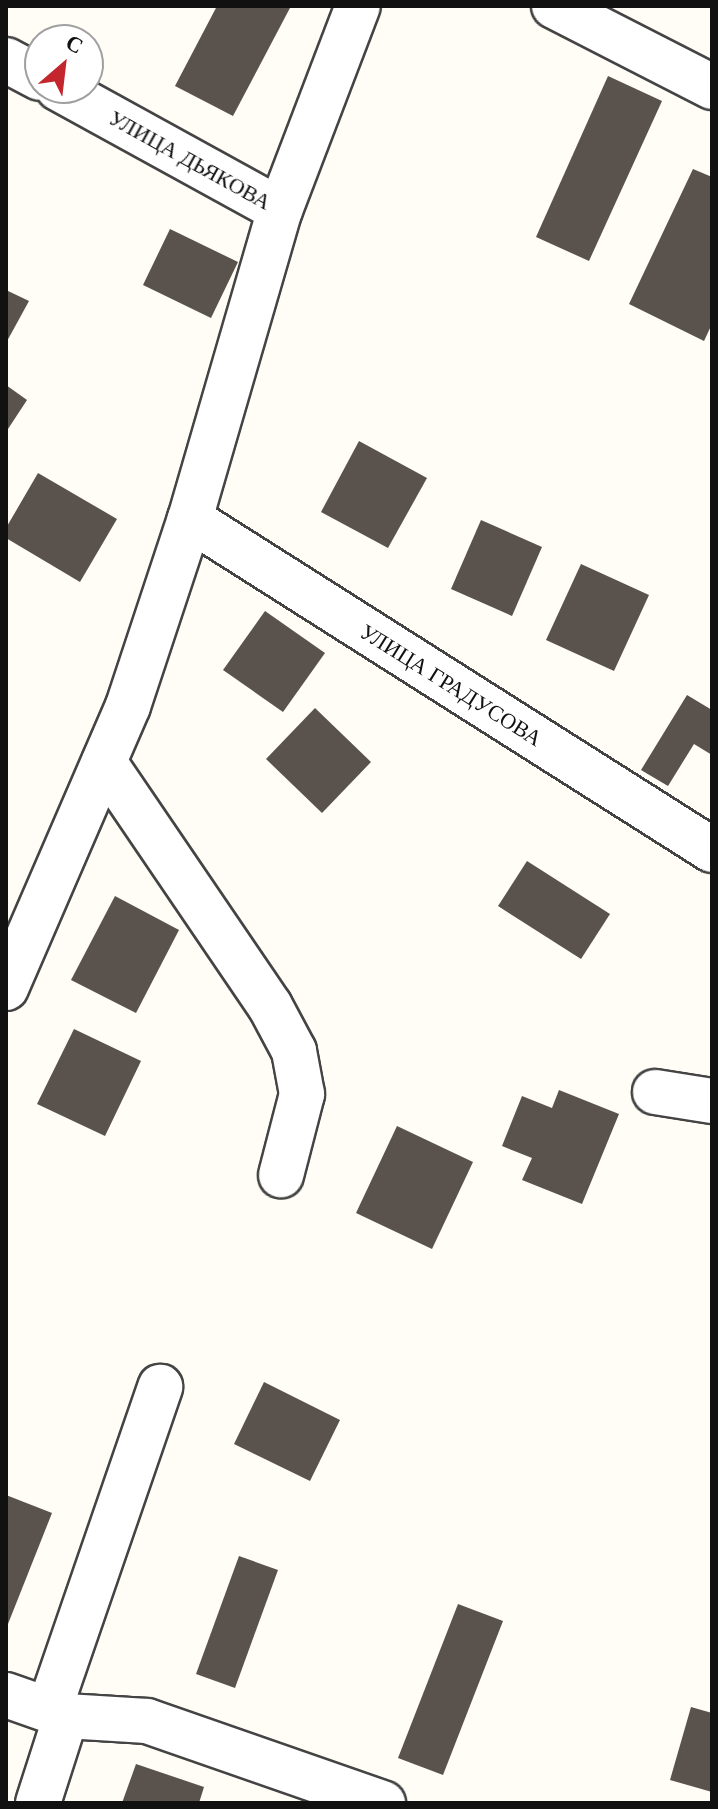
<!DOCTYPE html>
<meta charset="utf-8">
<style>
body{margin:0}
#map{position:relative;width:718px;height:1809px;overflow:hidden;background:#fffdf5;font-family:"Times New Roman",serif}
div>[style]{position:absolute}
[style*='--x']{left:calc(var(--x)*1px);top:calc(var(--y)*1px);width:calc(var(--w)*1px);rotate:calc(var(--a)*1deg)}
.building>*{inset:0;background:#5a524d}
.roads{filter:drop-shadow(2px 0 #444) drop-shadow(-2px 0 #444) drop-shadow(0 2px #444) drop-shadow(0 -2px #444)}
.minor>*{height:44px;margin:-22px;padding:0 22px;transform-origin:22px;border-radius:22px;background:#fff}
span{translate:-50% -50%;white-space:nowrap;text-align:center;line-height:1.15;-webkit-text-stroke:8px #fff;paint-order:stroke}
.street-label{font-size:22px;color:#111}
.frame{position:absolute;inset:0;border:8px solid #111;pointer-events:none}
.north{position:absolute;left:24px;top:24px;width:80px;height:80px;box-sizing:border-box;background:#fff;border:2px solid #a0a0a0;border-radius:50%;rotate:28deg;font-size:22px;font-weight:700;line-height:32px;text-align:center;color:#111}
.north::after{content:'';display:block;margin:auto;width:28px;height:36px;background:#c4262e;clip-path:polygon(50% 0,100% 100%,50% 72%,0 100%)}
</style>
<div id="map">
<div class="building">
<i style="clip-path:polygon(217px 6px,291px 6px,233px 116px,175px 86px)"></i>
<i style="clip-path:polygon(608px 76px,662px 101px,589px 261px,536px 237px)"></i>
<i style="clip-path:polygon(693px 169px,712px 177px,712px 324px,704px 341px,629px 304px)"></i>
<i style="clip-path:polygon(170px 229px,238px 262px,211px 318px,143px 285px)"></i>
<i style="clip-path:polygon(6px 290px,29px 301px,6px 343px)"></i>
<i style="clip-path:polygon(6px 385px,27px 400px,6px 432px)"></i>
<i style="clip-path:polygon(359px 441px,427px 478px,388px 548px,321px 512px)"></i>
<i style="clip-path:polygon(38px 473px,117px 519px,80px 582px,6px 538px,6px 528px)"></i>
<i style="clip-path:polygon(481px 520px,542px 547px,512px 616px,451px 589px)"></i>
<i style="clip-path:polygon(581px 564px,649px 595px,614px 671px,546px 640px)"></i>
<i style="clip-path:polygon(265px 611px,325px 653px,283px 712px,223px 670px)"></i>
<i style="clip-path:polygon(687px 695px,712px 710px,712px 755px,694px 744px,668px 786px,641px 770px)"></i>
<i style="clip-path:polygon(315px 708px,371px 762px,322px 813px,266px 759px)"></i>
<i style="clip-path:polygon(527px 861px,610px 914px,581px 959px,498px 906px)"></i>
<i style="clip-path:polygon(115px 896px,179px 930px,136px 1013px,71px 980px)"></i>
<i style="clip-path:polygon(74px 1029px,141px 1061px,105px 1136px,37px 1104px)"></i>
<i style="clip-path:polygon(559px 1090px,619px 1114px,582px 1204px,522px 1180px,532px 1158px,502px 1146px,522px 1096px,552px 1108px)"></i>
<i style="clip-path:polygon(397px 1126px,473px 1162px,432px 1249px,356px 1213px)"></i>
<i style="clip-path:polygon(264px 1382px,340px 1420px,310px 1481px,234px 1444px)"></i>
<i style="clip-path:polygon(6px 1495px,52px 1513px,6px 1629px)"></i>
<i style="clip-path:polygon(239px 1556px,278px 1570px,235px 1688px,196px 1674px)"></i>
<i style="clip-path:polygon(458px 1604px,503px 1621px,443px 1775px,398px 1758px)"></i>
<i style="clip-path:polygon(691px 1707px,712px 1713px,712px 1792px,670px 1780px)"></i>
<i style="clip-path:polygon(136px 1764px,204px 1787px,199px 1803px,122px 1803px)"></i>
</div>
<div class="roads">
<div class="minor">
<i style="--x:554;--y:6;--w:178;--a:27.1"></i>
<i style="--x:6;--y:60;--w:38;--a:28"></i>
<i style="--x:58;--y:88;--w:253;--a:28.8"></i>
<i style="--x:190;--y:519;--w:618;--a:32.38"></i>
<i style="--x:104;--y:762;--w:295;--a:55.8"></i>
<i style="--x:270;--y:1006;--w:51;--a:61.9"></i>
<i style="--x:294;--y:1051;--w:44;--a:79.5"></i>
<i style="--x:302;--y:1094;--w:84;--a:104.5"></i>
<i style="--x:6;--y:988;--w:307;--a:-66.6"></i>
<i style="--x:128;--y:706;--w:197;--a:-71.7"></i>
<i style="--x:190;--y:519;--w:322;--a:-73.8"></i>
<i style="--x:280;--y:210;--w:218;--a:-69.1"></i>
<i style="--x:655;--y:1092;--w:58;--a:9"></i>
<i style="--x:6;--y:1695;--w:64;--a:19.3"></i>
<i style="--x:66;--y:1716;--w:81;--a:3.5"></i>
<i style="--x:147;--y:1721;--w:250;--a:19.2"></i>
<i style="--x:49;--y:1710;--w:342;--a:-71"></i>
<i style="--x:38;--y:1803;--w:91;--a:-72.2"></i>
</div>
</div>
<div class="street-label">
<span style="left:190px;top:160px;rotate:29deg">УЛИЦА ДЬЯКОВА</span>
<span style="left:451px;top:685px;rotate:32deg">УЛИЦА ГРАДУСОВА</span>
</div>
<div class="frame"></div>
<div class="north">С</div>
</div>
